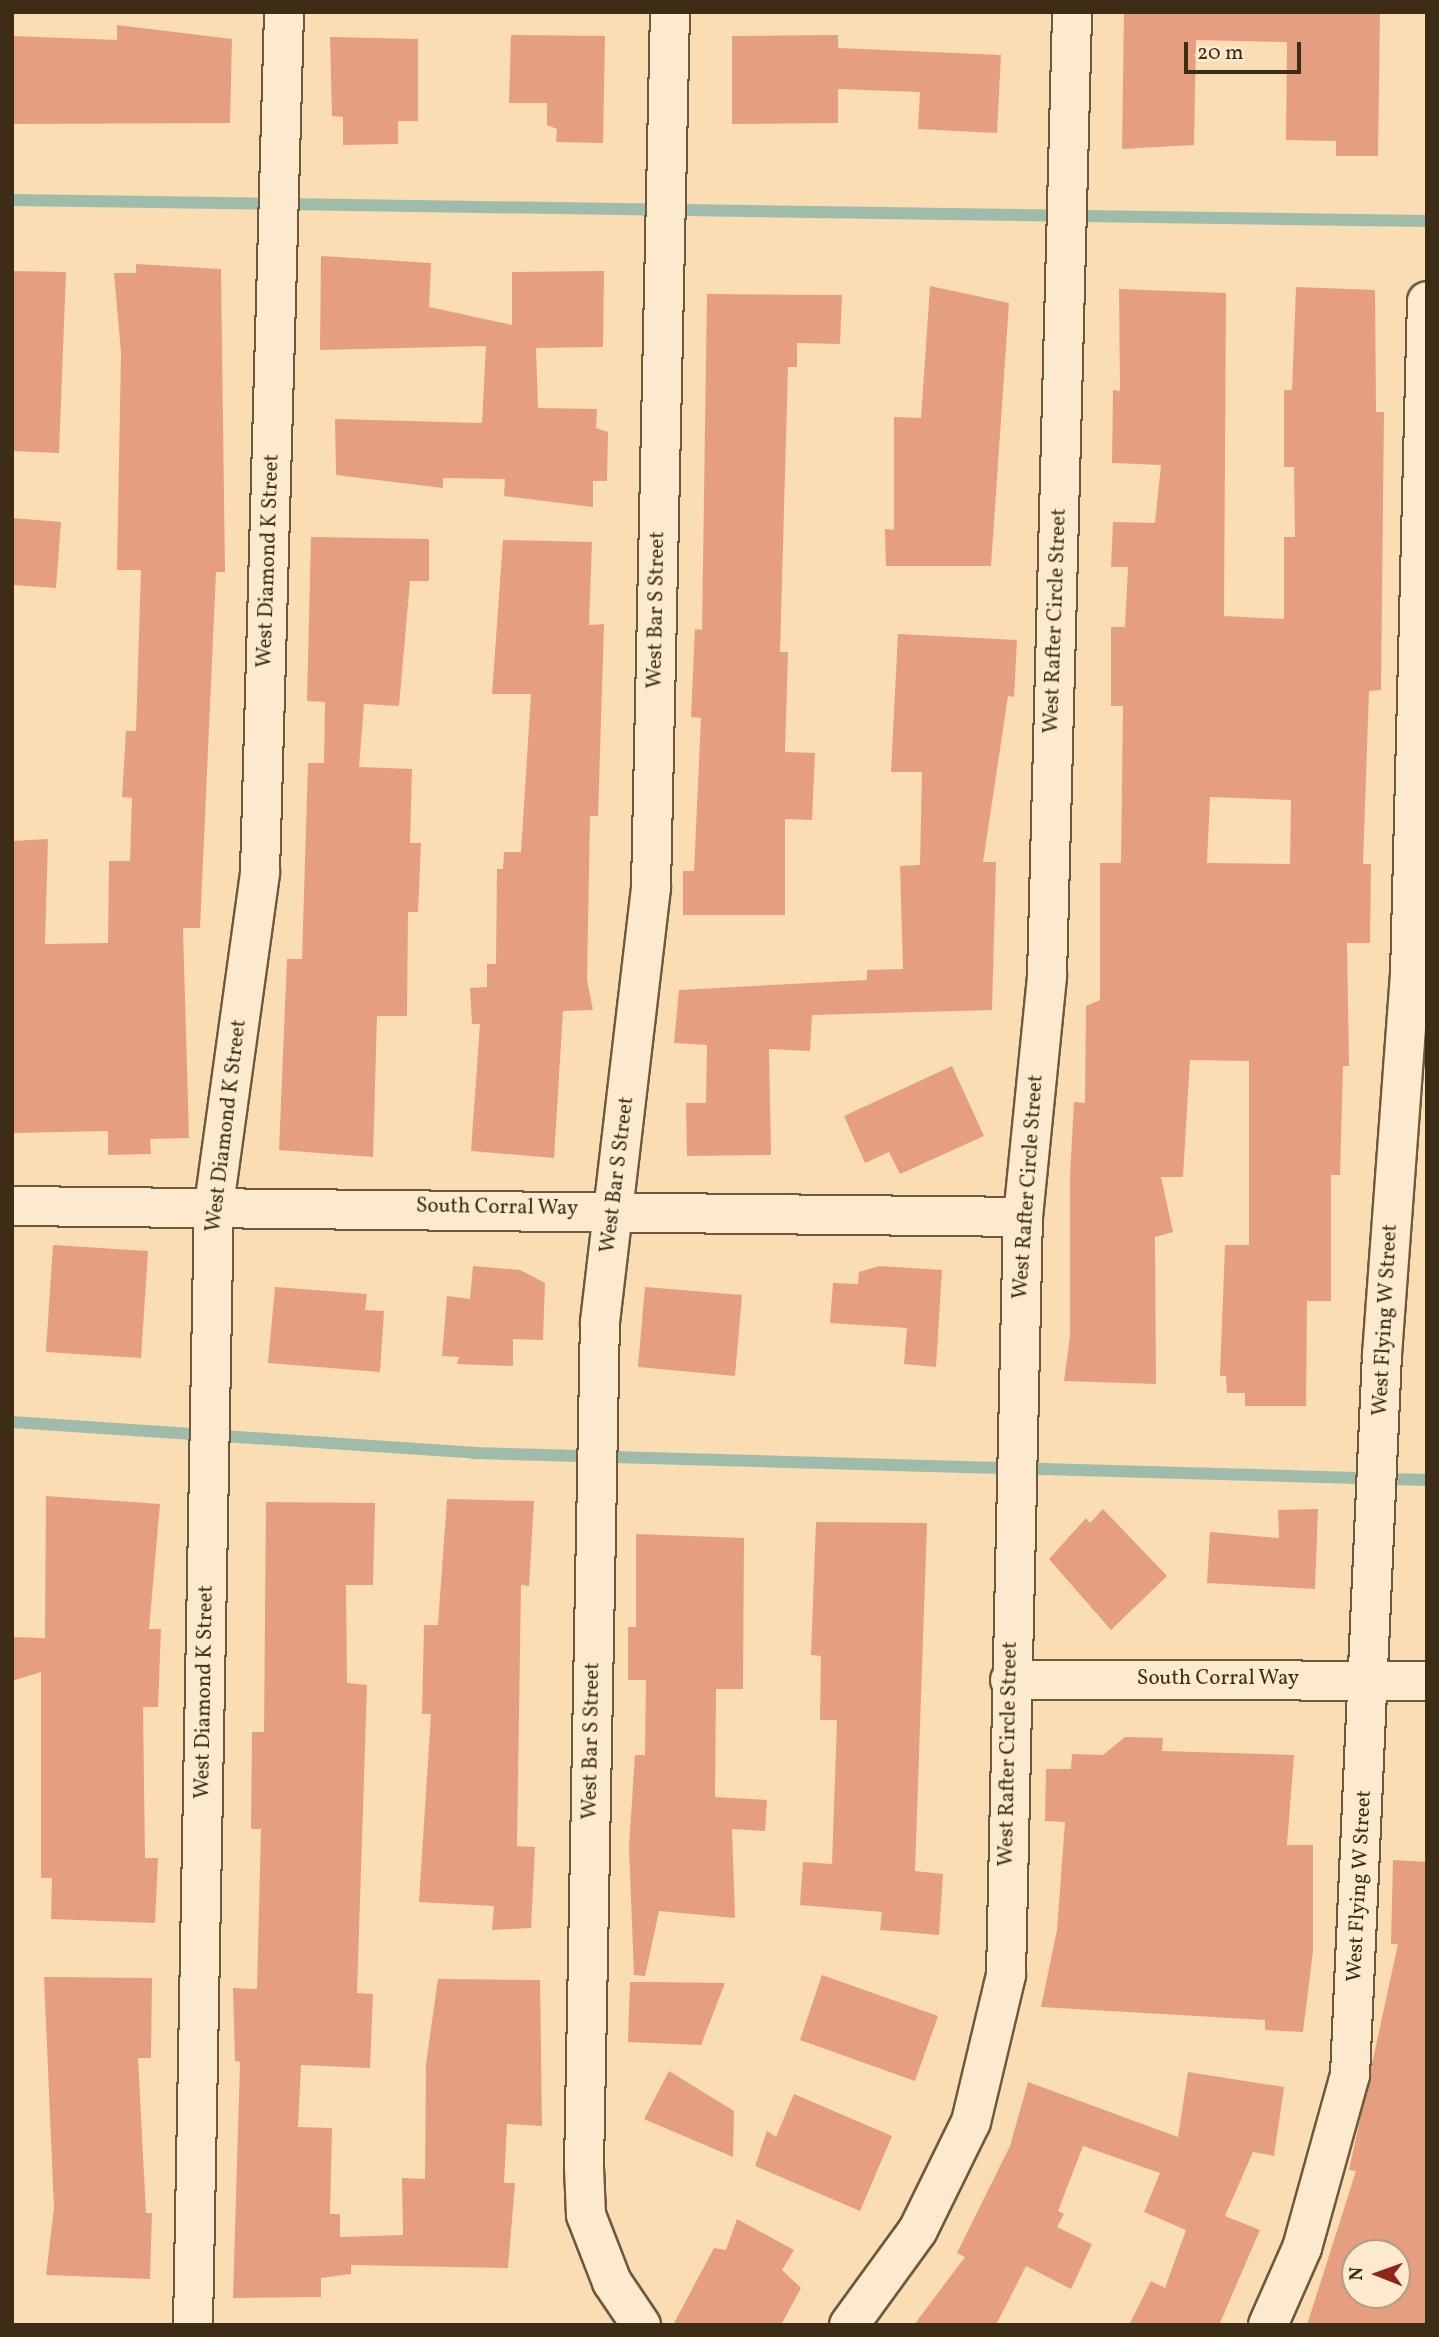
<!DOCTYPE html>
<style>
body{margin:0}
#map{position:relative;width:1439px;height:2337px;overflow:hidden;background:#fbddb3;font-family:Vollkorn,serif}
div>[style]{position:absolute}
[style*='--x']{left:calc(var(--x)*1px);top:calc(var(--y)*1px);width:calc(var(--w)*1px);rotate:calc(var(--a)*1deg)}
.stream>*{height:12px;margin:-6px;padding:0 6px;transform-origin:6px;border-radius:6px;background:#9fbcaa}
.building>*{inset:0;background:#e59f80}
.roads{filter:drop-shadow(2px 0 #6d593d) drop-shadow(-2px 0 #6d593d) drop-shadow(0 2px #6d593d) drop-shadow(0 -2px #6d593d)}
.minor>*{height:38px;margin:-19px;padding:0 19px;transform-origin:19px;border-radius:19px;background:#fce9ce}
span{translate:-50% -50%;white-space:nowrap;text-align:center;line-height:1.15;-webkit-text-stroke:7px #fce9ce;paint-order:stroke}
.street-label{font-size:21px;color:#3e2d16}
.frame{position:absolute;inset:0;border:14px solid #3e2d16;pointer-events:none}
.north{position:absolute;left:1341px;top:2239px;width:70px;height:70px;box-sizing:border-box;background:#fce9ce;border:2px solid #b09e84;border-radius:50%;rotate:271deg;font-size:19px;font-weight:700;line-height:28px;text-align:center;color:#3e2d16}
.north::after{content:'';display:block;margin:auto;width:24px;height:32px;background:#8f2418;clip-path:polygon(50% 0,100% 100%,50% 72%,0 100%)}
.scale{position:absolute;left:1184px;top:42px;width:117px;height:32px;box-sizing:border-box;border:4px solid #3e2d16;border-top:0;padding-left:9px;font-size:21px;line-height:24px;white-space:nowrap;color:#3e2d16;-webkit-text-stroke:5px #fce9ce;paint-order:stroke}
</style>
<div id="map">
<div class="stream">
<i style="--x:12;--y:200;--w:1415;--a:0.85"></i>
<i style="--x:12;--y:1422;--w:462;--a:3.8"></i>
<i style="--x:473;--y:1453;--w:954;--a:1.62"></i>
</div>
<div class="building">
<i style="clip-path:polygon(1124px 12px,1380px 12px,1378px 156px,1336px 156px,1336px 141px,1286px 140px,1287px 42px,1196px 40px,1194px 145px,1122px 149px)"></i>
<i style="clip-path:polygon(117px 25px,232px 39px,230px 123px,12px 124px,12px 36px,117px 40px)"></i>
<i style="clip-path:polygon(511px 35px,605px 36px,603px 143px,556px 142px,557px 129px,547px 125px,547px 103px,509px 103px)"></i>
<i style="clip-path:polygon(838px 35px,838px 48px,1001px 55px,997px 133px,918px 129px,920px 92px,838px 89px,838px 123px,732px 124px,732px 36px)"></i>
<i style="clip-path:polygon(330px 37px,418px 39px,418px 121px,398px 121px,398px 144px,343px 145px,343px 117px,332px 116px)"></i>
<i style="clip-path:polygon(321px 256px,431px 263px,429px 307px,512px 325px,512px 272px,604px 271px,603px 347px,536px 348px,538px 408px,597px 409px,596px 428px,608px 432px,607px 481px,593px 481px,593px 507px,504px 496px,505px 479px,443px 478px,443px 488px,336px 475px,335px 419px,482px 423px,486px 346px,320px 350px)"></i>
<i style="clip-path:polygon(136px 264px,221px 269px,225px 572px,216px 572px,200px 928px,183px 928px,189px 1138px,150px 1139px,151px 1154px,108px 1155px,108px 1131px,12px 1133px,12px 841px,48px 839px,45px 944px,108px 943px,109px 861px,130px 861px,132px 798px,122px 797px,126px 731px,136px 731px,141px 570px,117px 570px,121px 353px,114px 273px,136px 273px)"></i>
<i style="clip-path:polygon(12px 271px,66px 272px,59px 453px,12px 451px)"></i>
<i style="clip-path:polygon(930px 286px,1009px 303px,991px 566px,886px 566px,885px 529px,894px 530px,894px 417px,921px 418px)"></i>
<i style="clip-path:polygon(evenodd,1296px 287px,1375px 290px,1376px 412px,1384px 412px,1381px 690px,1369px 691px,1363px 864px,1371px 864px,1370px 943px,1347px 943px,1349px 1066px,1343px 1066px,1340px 1175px,1331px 1175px,1331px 1301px,1307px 1301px,1306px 1406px,1245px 1406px,1245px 1393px,1227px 1393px,1226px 1376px,1220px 1376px,1225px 1245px,1249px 1245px,1249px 1061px,1190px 1060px,1183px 1177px,1161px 1177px,1173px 1232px,1155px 1237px,1156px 1384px,1064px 1381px,1070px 1336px,1070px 1177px,1074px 1102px,1085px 1103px,1086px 1006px,1100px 1000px,1100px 863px,1121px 863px,1123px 706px,1111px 706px,1111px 627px,1125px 627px,1128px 567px,1111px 567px,1113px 522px,1155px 523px,1161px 465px,1112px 463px,1113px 390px,1120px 391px,1119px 289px,1226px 293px,1224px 616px,1284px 619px,1284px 537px,1295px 537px,1294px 467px,1284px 467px,1284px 390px,1292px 390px,1296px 287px,1210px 797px,1291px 800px,1290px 864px,1207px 863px,1210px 797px)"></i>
<i style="clip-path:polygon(707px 294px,842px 295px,840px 344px,797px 343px,797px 367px,788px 367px,780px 652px,788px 652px,785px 752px,815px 753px,812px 820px,785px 819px,785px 915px,683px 915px,683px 871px,694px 871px,701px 718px,691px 717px,695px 629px,702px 630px)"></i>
<i style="clip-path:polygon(12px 518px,61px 522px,56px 588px,12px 585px)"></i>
<i style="clip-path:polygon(311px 537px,429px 539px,429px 581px,410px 581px,399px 706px,364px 704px,359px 767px,412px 769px,410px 843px,421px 843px,418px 912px,408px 912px,407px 1016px,377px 1016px,373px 1157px,279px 1150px,287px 959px,302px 959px,308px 763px,324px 763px,325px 702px,307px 701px)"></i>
<i style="clip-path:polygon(503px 540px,592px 542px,589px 625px,604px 624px,598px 816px,590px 816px,587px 980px,593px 1010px,563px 1011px,554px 1158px,471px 1151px,480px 1024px,472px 1024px,470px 988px,487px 987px,487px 964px,496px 964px,497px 869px,503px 869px,504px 852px,521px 852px,531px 694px,492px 694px)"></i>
<i style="clip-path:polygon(898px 634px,1017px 640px,1014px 697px,1008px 696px,983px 862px,996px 862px,992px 1010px,812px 1015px,810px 1051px,769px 1049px,771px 1155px,687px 1156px,686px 1103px,706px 1103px,707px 1045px,674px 1043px,679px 990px,867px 980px,867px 970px,903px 969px,900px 866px,920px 865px,922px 772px,891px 772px)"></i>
<i style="clip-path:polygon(952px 1066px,984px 1136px,900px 1174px,889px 1152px,865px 1163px,844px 1116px)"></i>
<i style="clip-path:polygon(53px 1245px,148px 1251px,141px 1358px,46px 1352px)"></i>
<i style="clip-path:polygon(473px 1266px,520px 1270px,545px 1283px,543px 1340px,513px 1339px,513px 1366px,457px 1364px,459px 1357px,442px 1356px,447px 1296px,470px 1299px)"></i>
<i style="clip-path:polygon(879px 1266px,942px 1270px,936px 1367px,904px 1364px,907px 1328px,830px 1323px,833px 1283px,858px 1284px,859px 1272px)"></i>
<i style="clip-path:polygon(275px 1287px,367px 1294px,365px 1310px,384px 1311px,380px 1372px,268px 1363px)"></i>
<i style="clip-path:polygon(645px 1287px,742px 1295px,735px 1376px,638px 1367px)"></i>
<i style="clip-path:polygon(46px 1496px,160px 1504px,149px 1629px,161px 1629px,158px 1707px,143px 1707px,145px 1858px,158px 1858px,155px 1923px,51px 1919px,52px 1878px,41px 1878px,41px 1672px,12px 1681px,12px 1637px,45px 1638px)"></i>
<i style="clip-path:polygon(447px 1499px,534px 1501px,529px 1586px,521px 1585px,517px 1846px,535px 1847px,531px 1928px,492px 1930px,494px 1906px,419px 1902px,431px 1714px,422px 1714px,424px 1625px,438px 1625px)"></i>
<i style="clip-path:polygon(266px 1502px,375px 1503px,373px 1585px,346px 1585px,347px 1683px,367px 1685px,357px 1993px,373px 1994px,370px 2068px,301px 2065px,298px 2127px,332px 2128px,330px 2214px,340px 2214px,340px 2237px,403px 2235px,402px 2178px,425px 2179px,426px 2064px,438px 1979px,540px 1980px,542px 2126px,507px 2124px,504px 2183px,515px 2183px,508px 2268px,351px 2265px,351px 2274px,321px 2278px,321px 2297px,233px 2298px,240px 2062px,235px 2061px,233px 1988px,257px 1989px,261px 1829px,251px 1829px,252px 1732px,264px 1732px)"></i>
<i style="clip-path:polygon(1103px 1509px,1167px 1576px,1111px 1630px,1049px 1559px,1086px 1518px,1090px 1523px)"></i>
<i style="clip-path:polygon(1318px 1509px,1315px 1589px,1207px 1583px,1210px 1532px,1279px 1538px,1278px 1510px)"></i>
<i style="clip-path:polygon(816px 1522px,927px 1523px,915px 1871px,943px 1874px,939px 1935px,880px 1930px,882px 1912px,800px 1905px,803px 1862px,832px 1864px,837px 1720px,820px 1720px,821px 1656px,811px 1655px)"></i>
<i style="clip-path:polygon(636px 1534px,744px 1538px,743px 1689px,716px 1689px,715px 1797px,767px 1800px,765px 1831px,732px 1829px,735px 1918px,659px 1911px,645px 1976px,634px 1975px,629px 1847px,635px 1755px,645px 1755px,646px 1680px,628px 1680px,628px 1627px,636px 1627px)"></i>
<i style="clip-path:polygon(1125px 1737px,1163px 1738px,1162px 1751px,1294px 1755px,1287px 1845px,1313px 1845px,1313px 1951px,1303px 2032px,1265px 2030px,1265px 2020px,1041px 2007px,1057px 1930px,1065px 1822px,1045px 1821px,1046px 1769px,1071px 1769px,1072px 1754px,1103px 1755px)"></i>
<i style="clip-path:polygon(evenodd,1393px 1860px,1427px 1862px,1427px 2325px,1307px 2325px,1356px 2171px,1349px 2170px,1398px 1944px,1391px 1944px,1393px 1860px,1355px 2253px,1397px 2253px,1397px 2295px,1355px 2295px,1355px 2253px)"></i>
<i style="clip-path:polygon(822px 1975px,938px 2016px,915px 2081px,800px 2040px)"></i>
<i style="clip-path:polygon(44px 1977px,152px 1978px,151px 2058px,138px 2058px,146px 2213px,152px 2213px,150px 2279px,46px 2275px,54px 2208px)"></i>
<i style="clip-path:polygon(630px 1982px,650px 1982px,725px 1983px,701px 2045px,628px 2042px)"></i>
<i style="clip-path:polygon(669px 2071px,734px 2111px,733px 2157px,644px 2119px)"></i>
<i style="clip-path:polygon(1188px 2072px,1284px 2087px,1274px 2156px,1253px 2152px,1225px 2216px,1260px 2230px,1219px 2325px,1129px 2325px,1151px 2281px,1165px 2288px,1186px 2230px,1144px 2212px,1160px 2173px,1083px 2146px,1058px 2211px,1064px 2214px,1057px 2227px,1092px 2244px,1071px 2289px,1026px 2266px,996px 2325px,914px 2325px,965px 2257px,957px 2253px,1010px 2146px,1028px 2082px,1178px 2137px)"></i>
<i style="clip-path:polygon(794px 2094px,892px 2136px,860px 2211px,755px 2166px,767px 2131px,776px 2137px)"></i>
<i style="clip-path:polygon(737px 2219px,794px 2250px,782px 2270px,801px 2288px,781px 2325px,673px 2325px,714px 2248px,726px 2250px)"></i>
</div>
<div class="roads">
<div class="minor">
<i style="--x:12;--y:1206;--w:1011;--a:0.62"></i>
<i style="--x:1010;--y:1680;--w:417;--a:0.1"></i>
<i style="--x:193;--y:2325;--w:1120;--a:-88.93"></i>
<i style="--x:214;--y:1205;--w:336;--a:-82.1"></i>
<i style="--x:260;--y:872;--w:860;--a:-88.4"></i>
<i style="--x:641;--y:2325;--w:52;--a:-124"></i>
<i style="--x:612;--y:2282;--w:72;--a:-111.2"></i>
<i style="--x:586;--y:2215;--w:48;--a:-92.4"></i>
<i style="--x:584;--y:2167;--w:845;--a:-88.92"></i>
<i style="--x:600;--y:1322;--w:437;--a:-83.3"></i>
<i style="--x:651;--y:888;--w:876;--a:-88.76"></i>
<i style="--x:849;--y:2325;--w:117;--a:-54"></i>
<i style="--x:918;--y:2230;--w:120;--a:-63.9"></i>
<i style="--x:971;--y:2122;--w:151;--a:-76.6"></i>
<i style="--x:1006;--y:1975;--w:758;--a:-88.72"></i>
<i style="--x:1023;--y:1217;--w:242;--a:-84.3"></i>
<i style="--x:1047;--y:976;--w:964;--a:-88.51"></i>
<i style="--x:1268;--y:2325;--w:84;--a:-66.2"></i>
<i style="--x:1302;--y:2248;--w:180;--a:-74.5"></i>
<i style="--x:1350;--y:2075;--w:721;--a:-87.46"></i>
<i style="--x:1382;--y:1355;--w:380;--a:-85.8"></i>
<i style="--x:1410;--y:976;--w:675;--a:-88.56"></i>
</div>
</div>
<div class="street-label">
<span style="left:269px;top:561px;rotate:-88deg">West Diamond K Street</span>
<span style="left:657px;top:610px;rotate:-89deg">West Bar S Street</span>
<span style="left:1056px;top:621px;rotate:-88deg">West Rafter Circle Street</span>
<span style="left:227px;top:1126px;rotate:-83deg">West Diamond K Street</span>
<span style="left:618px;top:1175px;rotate:-83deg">West Bar S Street</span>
<span style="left:1029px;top:1187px;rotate:-86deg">West Rafter Circle Street</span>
<span style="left:497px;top:1208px;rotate:1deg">South Corral Way</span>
<span style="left:1386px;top:1320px;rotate:-87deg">West Flying W Street</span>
<span style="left:1218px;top:1679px">South Corral Way</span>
<span style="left:205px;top:1692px;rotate:-89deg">West Diamond K Street</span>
<span style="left:592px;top:1741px;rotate:-89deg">West Bar S Street</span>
<span style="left:1009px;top:1754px;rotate:-89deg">West Rafter Circle Street</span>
<span style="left:1360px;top:1886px;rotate:-87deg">West Flying W Street</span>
</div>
<div class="frame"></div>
<div class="north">N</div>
<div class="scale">20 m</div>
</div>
